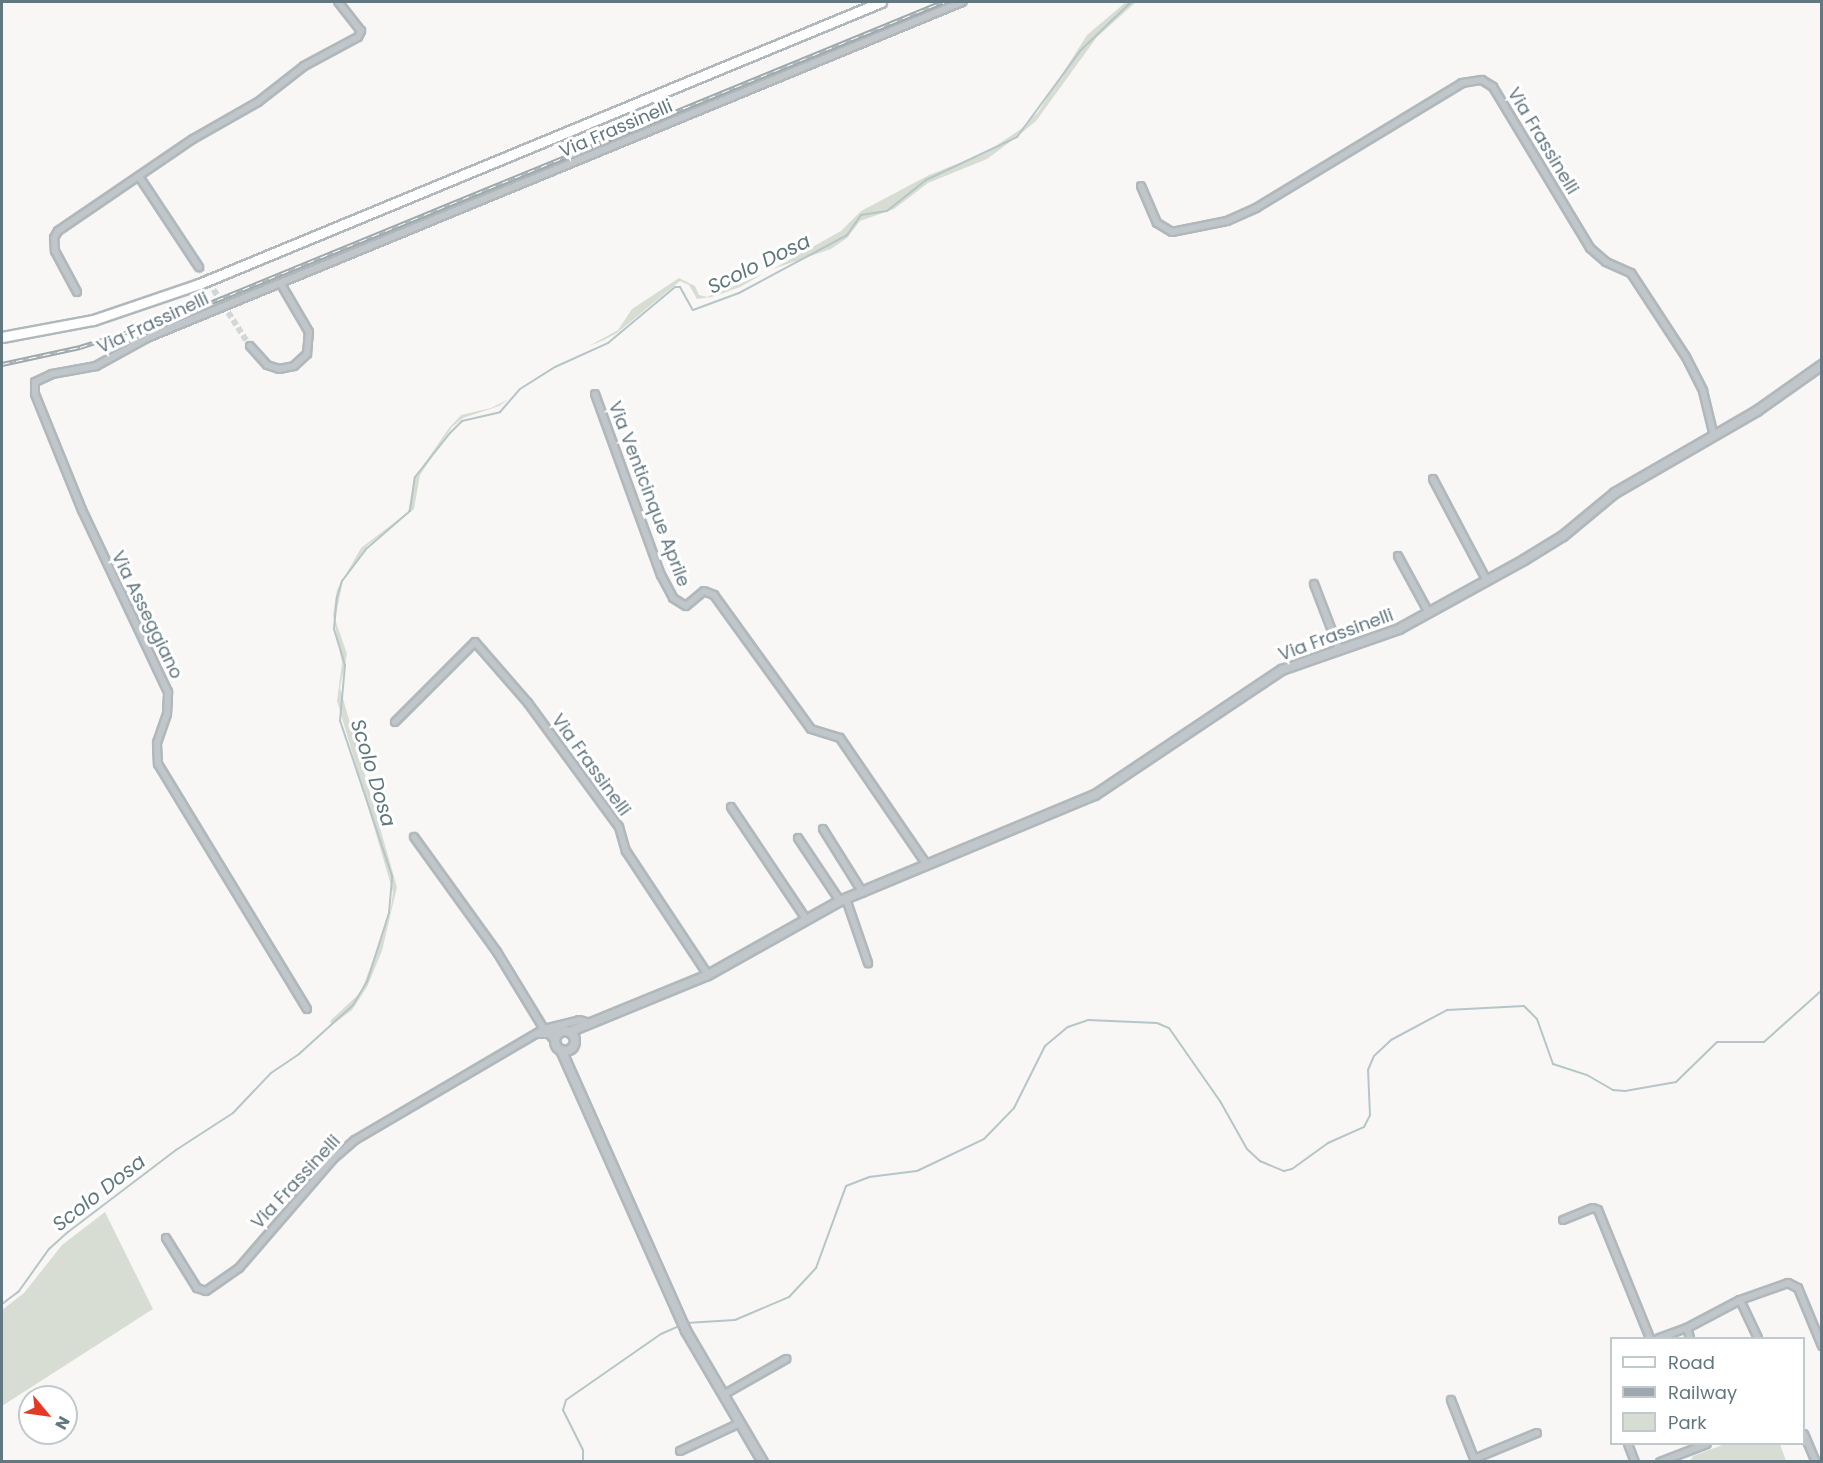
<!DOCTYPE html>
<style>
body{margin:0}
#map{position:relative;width:1823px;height:1463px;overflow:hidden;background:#f8f7f5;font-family:Poppins,sans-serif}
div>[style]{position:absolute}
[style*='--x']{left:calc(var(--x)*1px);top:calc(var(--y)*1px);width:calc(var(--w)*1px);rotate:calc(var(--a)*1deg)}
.green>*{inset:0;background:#d8ddd4}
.stream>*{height:2px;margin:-1px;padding:0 1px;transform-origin:1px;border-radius:1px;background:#b6c5c7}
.minor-tunnel>*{height:6px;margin-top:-3px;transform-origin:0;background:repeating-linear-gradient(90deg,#d2d7d8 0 6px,transparent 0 9px)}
.roads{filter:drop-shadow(2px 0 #b0b8bc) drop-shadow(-2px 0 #b0b8bc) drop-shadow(0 2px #b0b8bc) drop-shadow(0 -2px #b0b8bc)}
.minor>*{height:6px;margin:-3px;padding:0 3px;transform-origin:3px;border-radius:3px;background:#c0c6c9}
.tertiary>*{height:8px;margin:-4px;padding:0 4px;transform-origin:4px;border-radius:4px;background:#c0c6c9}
.tertiary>.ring{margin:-4px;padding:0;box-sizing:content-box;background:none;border:8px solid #c0c6c9;border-radius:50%}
.secondary>*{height:9px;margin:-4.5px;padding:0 4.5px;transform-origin:4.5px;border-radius:4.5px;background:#fff}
.rail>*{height:4.5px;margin-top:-2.25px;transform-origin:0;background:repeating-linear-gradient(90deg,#fff 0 7px,#9fa9ad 0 14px);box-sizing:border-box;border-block:2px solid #9fa9ad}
span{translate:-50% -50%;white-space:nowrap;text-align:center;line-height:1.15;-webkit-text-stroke:6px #fff;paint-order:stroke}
.street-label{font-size:18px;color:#627780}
.water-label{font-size:20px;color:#5d777b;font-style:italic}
.frame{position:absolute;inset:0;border:3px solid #627780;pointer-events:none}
.legend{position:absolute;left:1610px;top:1337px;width:195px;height:108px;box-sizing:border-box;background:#fff;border:2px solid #c0c9cc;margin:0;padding:8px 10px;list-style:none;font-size:18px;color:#627780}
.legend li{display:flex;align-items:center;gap:12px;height:30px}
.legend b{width:30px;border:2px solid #c0c9cc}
.north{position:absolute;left:18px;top:1385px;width:60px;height:60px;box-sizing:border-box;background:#fff;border:2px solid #c0c9cc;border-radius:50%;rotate:119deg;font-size:16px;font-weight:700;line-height:24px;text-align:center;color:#627780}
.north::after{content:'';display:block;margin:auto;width:21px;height:27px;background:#e53927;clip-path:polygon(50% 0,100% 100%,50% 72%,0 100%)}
</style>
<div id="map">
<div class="green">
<i style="clip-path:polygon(1126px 2px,1136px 2px,1097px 37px,1036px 121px,1018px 136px,987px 159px,928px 183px,894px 209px,860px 221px,847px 238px,831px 249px,773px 269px,841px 231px,861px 211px,929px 175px,985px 153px,1021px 129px,1038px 112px,1087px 35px)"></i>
<i style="clip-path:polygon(763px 274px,740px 287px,712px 297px,697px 299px,689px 285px,680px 281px,617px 333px,604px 340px,589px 346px,618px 330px,632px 309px,679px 278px,695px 286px,699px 295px,707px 297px)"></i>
<i style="clip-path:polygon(509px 399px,499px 406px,463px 418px,452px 427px,420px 475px,414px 509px,367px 546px,343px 581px,335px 619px,347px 654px,340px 688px,397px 887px,382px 951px,367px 987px,352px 1010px,332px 1025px,330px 1021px,361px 992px,390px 914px,393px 892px,337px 701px,342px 663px,333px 615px,337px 590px,361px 548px,408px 512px,414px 479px,449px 428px,461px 415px,491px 408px)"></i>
<i style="clip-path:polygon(105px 1212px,153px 1309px,2px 1406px,2px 1310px,24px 1293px,62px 1245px)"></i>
<i style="clip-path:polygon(1725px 1444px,1780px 1444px,1786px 1461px,1690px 1461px,1693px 1456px)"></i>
</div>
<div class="stream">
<i style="--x:2;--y:1304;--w:21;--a:-37"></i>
<i style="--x:19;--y:1291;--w:52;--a:-54.5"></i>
<i style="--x:49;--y:1249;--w:25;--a:-42"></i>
<i style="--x:68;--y:1232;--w:136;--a:-37.2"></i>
<i style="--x:176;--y:1150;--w:68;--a:-33"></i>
<i style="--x:233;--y:1113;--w:55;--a:-46.5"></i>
<i style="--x:271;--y:1073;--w:34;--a:-34"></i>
<i style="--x:299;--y:1054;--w:73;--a:-42.2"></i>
<i style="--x:353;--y:1005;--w:27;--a:-59"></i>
<i style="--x:367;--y:982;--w:72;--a:-72.3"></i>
<i style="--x:389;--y:913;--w:37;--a:-85"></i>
<i style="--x:392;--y:876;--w:163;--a:-108.5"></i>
<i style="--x:340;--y:721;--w:56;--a:-84.9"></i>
<i style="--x:345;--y:665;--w:38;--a:-107"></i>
<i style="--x:334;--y:629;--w:32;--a:-85"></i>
<i style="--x:337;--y:597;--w:17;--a:-73"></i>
<i style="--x:342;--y:581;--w:40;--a:-53"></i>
<i style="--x:366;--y:549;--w:58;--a:-40.8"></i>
<i style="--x:410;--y:511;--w:34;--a:-82"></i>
<i style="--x:415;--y:477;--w:56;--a:-51.5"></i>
<i style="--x:450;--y:433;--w:17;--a:-45"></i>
<i style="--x:462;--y:421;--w:39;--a:-13"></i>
<i style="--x:500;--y:412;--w:30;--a:-49"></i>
<i style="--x:520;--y:389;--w:41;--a:-32.2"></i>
<i style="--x:555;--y:367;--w:58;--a:-24.4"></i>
<i style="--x:608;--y:343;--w:87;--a:-39.9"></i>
<i style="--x:675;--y:287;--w:5;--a:0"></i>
<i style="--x:680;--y:287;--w:26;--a:61"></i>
<i style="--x:693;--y:310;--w:49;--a:-20.3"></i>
<i style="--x:739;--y:293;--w:123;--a:-28.2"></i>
<i style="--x:847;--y:235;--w:24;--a:-55"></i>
<i style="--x:861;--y:215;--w:26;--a:-9"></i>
<i style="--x:887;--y:211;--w:50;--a:-38.5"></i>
<i style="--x:926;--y:180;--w:101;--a:-25.3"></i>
<i style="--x:1017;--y:137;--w:108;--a:-53.7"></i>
<i style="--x:1081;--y:50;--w:69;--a:-43.8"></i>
<i style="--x:686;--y:1323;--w:49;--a:-3.5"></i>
<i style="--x:735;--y:1320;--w:59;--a:-23.1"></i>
<i style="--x:789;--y:1297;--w:40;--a:-47"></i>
<i style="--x:816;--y:1268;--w:87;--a:-69.9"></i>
<i style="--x:846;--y:1186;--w:25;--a:-21"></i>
<i style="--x:869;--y:1177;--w:48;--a:-7.1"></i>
<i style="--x:917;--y:1171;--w:74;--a:-25.5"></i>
<i style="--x:984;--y:1139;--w:43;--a:-45.9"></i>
<i style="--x:1014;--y:1108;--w:69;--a:-63.4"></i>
<i style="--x:1045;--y:1046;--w:30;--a:-40"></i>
<i style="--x:1068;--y:1027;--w:21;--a:-19"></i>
<i style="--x:1088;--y:1020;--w:69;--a:2.5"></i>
<i style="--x:1157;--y:1023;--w:13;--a:23"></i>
<i style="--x:1169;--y:1028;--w:89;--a:55.1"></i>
<i style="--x:1220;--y:1101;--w:55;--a:60.6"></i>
<i style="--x:1247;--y:1149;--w:18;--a:43"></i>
<i style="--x:1260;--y:1161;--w:26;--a:23"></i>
<i style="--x:1284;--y:1171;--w:8;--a:-14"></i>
<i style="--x:1292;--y:1169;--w:44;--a:-35.8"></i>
<i style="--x:1328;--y:1143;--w:39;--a:-24"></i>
<i style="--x:1364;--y:1127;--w:13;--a:-63"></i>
<i style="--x:1370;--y:1115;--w:45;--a:-92.5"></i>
<i style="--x:1368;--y:1070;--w:15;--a:-67"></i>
<i style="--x:1374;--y:1056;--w:23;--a:-43"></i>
<i style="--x:1391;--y:1040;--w:64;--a:-28.2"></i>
<i style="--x:1447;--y:1010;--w:77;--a:-3"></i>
<i style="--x:1524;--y:1006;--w:18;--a:45"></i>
<i style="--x:1537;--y:1019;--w:48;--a:70.4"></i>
<i style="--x:1553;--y:1064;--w:36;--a:18"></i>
<i style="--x:1587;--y:1075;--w:30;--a:30"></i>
<i style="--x:1613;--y:1090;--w:12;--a:5"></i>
<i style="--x:1625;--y:1091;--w:52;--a:-10"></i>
<i style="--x:1676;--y:1082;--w:57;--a:-44.3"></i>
<i style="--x:1717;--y:1042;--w:47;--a:0"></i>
<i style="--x:1764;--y:1042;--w:78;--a:-41.9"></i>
<i style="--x:583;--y:1462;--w:12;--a:-90"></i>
<i style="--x:583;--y:1450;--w:45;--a:-116.6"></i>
<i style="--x:563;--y:1410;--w:10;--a:-73"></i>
<i style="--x:566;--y:1400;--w:116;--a:-34.8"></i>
<i style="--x:661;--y:1334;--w:22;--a:-24"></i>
</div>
<div class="minor-tunnel">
<i style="--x:199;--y:267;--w:94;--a:57.2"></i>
</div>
<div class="roads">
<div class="minor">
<i style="--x:140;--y:178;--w:107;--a:56.5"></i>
<i style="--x:1141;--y:186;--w:40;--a:66.6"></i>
<i style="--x:1157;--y:223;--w:17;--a:31"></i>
<i style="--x:1172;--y:232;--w:56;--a:-11.3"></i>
<i style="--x:1227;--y:221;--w:32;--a:-24"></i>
<i style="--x:1256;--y:208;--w:241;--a:-31.2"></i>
<i style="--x:1462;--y:83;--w:20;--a:-9"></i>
<i style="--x:1482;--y:80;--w:13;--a:32"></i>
<i style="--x:1493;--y:87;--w:188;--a:58.9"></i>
<i style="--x:1590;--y:248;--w:21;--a:41"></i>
<i style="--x:1606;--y:262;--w:27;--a:24"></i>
<i style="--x:1631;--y:273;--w:100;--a:56.8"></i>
<i style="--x:1686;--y:357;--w:38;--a:63"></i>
<i style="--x:1703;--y:391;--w:46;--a:76.3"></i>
<i style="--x:77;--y:292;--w:47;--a:-118.2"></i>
<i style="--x:55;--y:251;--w:13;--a:-94"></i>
<i style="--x:54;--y:238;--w:8;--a:-60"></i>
<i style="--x:58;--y:231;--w:163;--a:-34.3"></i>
<i style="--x:193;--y:139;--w:75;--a:-29.6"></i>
<i style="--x:258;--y:102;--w:58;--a:-38"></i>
<i style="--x:304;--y:66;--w:61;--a:-28.2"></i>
<i style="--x:358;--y:37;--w:7;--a:-63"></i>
<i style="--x:361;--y:31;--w:37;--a:-128"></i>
<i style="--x:250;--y:346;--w:25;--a:48"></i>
<i style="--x:267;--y:365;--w:13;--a:18"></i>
<i style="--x:279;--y:369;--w:15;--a:-11"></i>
<i style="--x:294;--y:366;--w:18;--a:-43"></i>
<i style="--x:307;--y:354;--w:22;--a:-85"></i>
<i style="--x:309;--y:332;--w:56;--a:-120.3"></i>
<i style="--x:595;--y:394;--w:193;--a:70"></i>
<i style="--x:661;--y:575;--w:26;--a:62"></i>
<i style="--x:673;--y:598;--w:15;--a:32"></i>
<i style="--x:686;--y:606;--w:23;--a:-40"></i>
<i style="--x:704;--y:591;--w:11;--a:22"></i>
<i style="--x:714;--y:595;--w:165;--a:54.1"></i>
<i style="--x:811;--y:729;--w:30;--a:17"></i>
<i style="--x:840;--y:738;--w:154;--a:55.6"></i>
<i style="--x:1433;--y:479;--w:115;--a:62.1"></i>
<i style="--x:1398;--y:556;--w:65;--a:61.5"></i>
<i style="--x:1314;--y:584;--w:70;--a:69"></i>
<i style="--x:395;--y:722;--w:113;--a:-45"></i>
<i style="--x:475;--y:642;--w:81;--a:49"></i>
<i style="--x:528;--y:703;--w:154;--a:53.7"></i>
<i style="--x:619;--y:827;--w:25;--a:74"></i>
<i style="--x:626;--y:851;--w:149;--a:56.5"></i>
<i style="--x:731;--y:807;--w:135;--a:56.2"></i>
<i style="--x:823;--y:829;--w:75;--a:58"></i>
<i style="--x:414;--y:837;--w:142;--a:54.2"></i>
<i style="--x:497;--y:952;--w:90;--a:58.6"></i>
<i style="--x:798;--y:838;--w:76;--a:56.3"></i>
<i style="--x:846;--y:899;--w:68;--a:71"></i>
<i style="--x:307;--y:1009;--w:287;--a:-121.3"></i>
<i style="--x:158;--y:764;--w:21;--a:-93"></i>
<i style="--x:157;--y:743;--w:31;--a:-71"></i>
<i style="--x:167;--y:714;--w:22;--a:-87"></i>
<i style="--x:168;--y:692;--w:201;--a:-115.3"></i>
<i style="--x:82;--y:510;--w:125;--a:-112.1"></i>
<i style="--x:35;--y:394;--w:12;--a:-90"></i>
<i style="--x:35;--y:382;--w:19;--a:-25"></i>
<i style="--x:52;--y:374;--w:45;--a:-10.3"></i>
<i style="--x:96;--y:366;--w:58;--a:-28.8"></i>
<i style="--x:147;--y:338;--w:882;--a:-22.4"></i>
<i style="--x:550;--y:1030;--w:11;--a:10"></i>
<i style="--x:538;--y:1034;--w:11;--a:0"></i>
<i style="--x:549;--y:1034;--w:11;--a:49"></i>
<i style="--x:1563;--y:1220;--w:32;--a:-22"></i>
<i style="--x:1593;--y:1208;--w:5;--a:22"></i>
<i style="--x:1598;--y:1210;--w:138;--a:67.9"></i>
<i style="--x:166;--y:1238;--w:59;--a:58.2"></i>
<i style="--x:197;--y:1288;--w:9;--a:18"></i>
<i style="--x:206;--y:1291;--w:40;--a:-34.9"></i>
<i style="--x:239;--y:1268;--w:144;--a:-49.2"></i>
<i style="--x:333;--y:1159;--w:29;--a:-41"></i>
<i style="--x:355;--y:1140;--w:219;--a:-30.4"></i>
<i style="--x:544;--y:1029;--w:36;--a:-14"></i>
<i style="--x:579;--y:1020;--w:11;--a:15"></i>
<i style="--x:1740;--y:1300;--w:42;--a:64.7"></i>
<i style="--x:1687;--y:1328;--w:10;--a:73"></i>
<i style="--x:1659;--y:1338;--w:30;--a:-20"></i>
<i style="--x:1687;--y:1328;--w:60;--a:-27.8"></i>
<i style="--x:1740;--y:1300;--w:51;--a:-19.5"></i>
<i style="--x:1788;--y:1283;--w:11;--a:27"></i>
<i style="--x:1798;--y:1288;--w:63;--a:67.5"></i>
<i style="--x:723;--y:1395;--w:73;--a:-29.7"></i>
<i style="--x:1451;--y:1400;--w:66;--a:68.5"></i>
<i style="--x:1804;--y:1434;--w:30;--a:67"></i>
<i style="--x:1628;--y:1444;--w:19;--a:69"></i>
<i style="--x:680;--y:1451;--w:66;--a:-25"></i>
<i style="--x:1474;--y:1459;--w:68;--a:-22.4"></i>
<i style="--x:1660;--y:1462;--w:50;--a:-21"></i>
</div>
<div class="tertiary">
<i class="ring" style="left:555px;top:1031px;width:12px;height:12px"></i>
<i style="--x:569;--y:1032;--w:150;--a:-22.3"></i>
<i style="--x:708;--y:975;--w:151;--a:-29.3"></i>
<i style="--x:840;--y:901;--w:276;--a:-22.6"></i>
<i style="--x:1095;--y:795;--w:225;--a:-33.8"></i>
<i style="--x:1282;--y:670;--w:124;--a:-19.3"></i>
<i style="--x:1399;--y:629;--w:143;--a:-28.9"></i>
<i style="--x:1524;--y:560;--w:46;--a:-31.6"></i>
<i style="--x:1563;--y:536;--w:67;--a:-39.6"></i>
<i style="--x:1615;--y:493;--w:164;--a:-30"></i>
<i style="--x:1757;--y:411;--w:80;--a:-35.3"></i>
<i style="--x:561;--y:1050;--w:308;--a:66"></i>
<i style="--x:686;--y:1331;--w:152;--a:59.6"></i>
</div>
<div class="secondary">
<i style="--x:2;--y:337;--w:93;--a:-10.6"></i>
<i style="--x:93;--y:320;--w:112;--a:-18.8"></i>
<i style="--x:199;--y:284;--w:738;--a:-22.46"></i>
</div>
</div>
<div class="rail">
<i style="--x:2;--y:364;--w:80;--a:-12.3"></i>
<i style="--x:80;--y:347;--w:103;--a:-17.6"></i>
<i style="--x:178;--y:316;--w:826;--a:-22.34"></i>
</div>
<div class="street-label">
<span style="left:616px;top:129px;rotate:-23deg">Via Frassinelli</span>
<span style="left:1543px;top:141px;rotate:59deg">Via Frassinelli</span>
<span style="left:153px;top:323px;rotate:-25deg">Via Frassinelli</span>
<span style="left:649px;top:494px;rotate:69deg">Via Venticinque Aprile</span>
<span style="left:147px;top:615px;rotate:64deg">Via Asseggiano</span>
<span style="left:1336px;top:635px;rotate:-20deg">Via Frassinelli</span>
<span style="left:591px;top:765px;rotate:54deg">Via Frassinelli</span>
<span style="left:296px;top:1182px;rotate:-47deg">Via Frassinelli</span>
</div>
<div class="water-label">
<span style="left:759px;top:264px;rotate:-26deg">Scolo Dosa</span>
<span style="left:373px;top:773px;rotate:73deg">Scolo Dosa</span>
<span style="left:99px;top:1193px;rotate:-38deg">Scolo Dosa</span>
</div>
<div class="frame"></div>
<ul class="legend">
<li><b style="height:8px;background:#fff"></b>Road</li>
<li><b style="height:8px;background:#9fa9ad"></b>Railway</li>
<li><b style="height:16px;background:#d8ddd4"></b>Park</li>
</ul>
<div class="north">N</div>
</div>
